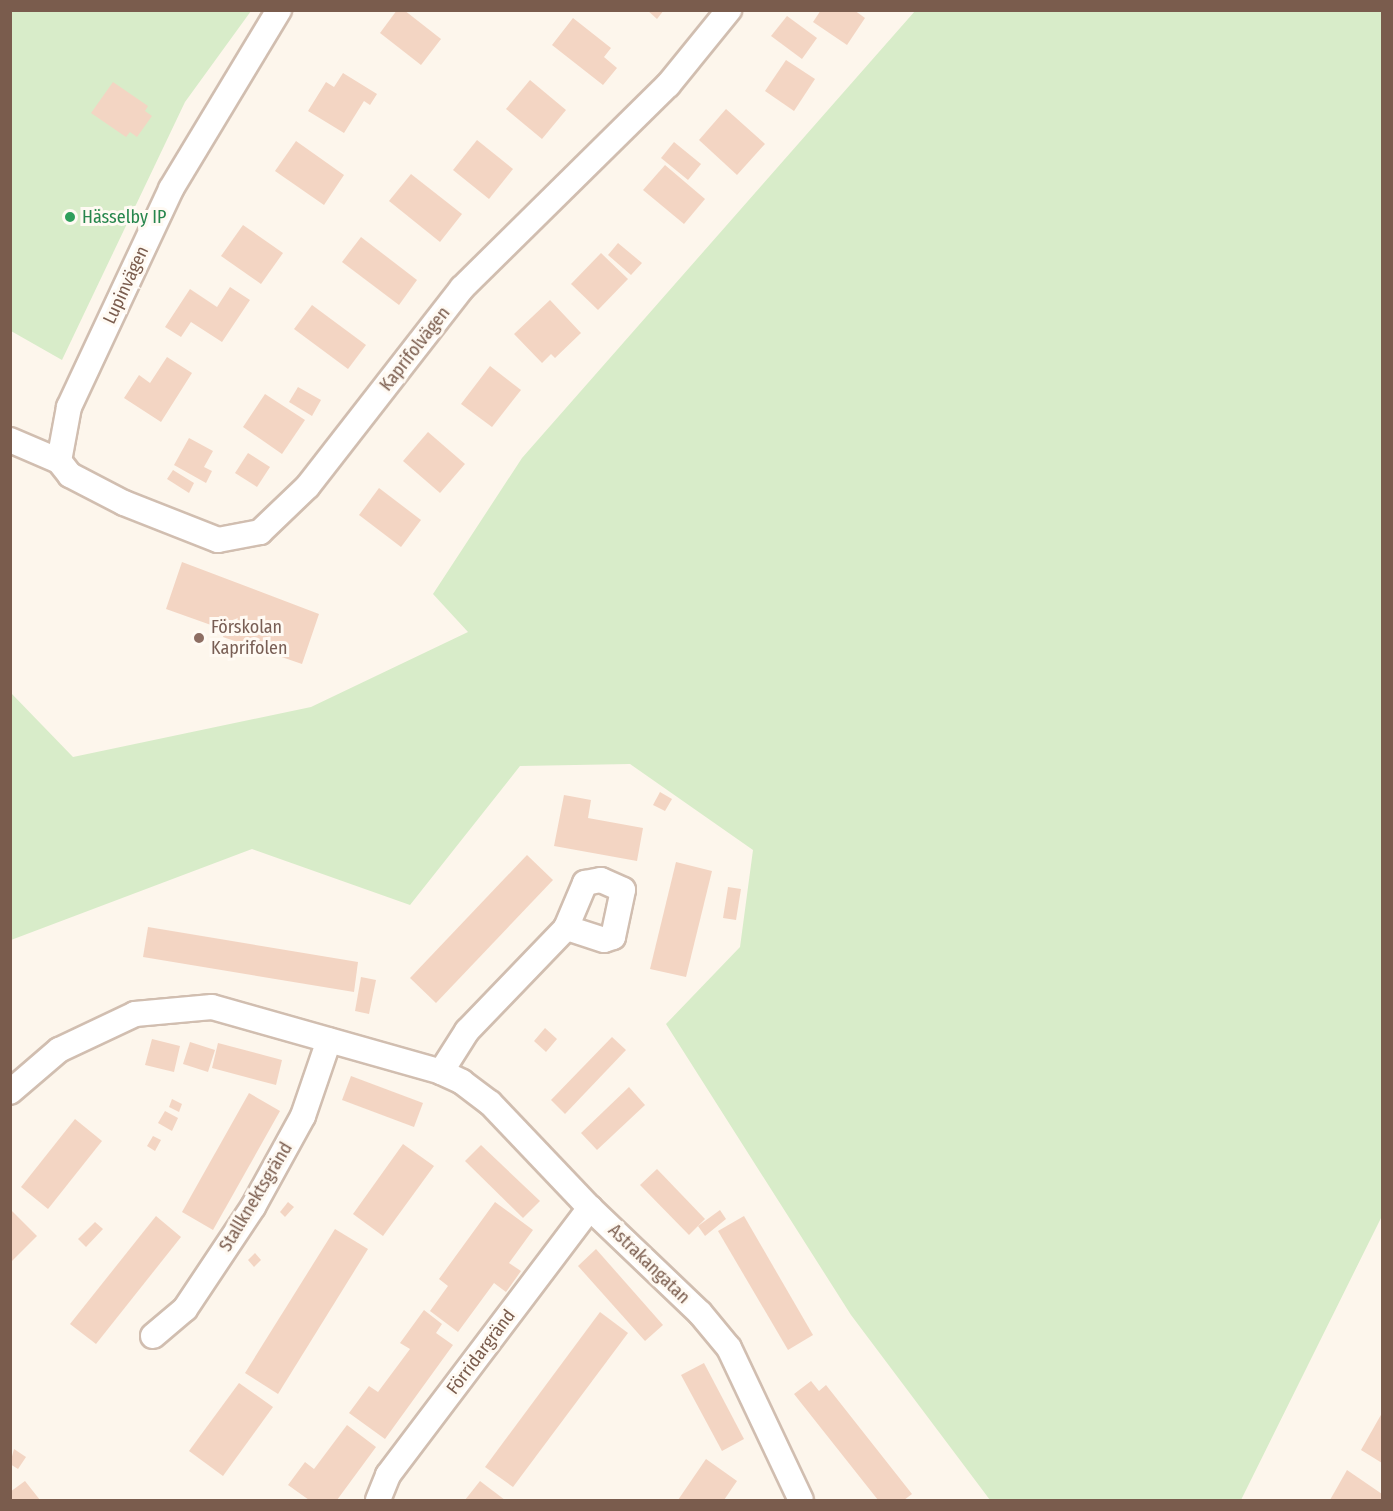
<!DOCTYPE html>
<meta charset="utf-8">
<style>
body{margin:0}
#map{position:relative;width:1393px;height:1511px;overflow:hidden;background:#fdf6ec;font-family:"Fira Sans Condensed",sans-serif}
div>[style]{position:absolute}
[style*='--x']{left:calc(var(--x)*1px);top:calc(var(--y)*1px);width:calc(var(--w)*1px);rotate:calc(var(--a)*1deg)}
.green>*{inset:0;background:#d8ecc9}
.building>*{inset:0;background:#f3d5c3}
.roads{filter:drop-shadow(2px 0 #d1beb0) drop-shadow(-2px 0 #d1beb0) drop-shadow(0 2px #d1beb0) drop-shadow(0 -2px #d1beb0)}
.minor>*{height:24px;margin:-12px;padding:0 12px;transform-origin:12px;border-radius:12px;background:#fff}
.dots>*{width:16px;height:16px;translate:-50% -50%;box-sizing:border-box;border:3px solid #fffaf3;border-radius:50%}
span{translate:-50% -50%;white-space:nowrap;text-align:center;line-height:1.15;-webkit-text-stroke:6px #fffaf3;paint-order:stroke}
.leisure-label{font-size:18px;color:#27864d}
.left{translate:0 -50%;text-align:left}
.street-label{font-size:18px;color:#7a5c4d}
.education-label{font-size:18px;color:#785e54}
.frame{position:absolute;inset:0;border:12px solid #7a5c4d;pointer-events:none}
</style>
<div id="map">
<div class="green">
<i style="clip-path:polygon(11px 11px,251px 11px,185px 102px,62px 360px,11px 331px)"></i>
<i style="clip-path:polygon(915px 11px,1382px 11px,1382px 1216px,1241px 1500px,990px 1500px,851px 1315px,666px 1024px,740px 947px,753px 850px,630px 764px,520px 766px,410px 905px,252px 849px,11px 940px,11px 693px,73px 757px,311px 707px,468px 632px,433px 594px,522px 458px)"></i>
</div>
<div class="building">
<i style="clip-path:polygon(397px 10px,404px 10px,441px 39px,421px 65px,380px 33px)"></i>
<i style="clip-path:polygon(647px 10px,664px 10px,657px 19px)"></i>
<i style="clip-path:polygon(821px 10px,854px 10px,865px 18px,847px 45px,813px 22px)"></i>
<i style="clip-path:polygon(787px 16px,817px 38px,802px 59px,771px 36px)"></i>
<i style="clip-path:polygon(573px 18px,611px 48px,604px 57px,617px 68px,603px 85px,552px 45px)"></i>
<i style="clip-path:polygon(786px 60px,815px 79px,794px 111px,765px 91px)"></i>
<i style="clip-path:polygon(343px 73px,377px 94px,370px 105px,364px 101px,344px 133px,308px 111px,326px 82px,334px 87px)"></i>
<i style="clip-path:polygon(530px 80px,566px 110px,542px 139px,506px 109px)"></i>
<i style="clip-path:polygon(113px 82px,148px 106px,145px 111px,152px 116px,137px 137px,130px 132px,126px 137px,91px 113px)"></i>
<i style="clip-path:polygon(726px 109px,765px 144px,737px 175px,699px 140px)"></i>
<i style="clip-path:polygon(477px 140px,513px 169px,489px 199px,453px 170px)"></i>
<i style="clip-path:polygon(296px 141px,344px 175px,324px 205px,275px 171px)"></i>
<i style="clip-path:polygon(674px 142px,701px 164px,688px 180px,661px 158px)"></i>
<i style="clip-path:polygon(665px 165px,705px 199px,684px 224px,643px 190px)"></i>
<i style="clip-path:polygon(411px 174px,462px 214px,440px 242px,389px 201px)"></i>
<i style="clip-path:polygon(243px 225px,283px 253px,261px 284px,221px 256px)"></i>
<i style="clip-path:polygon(361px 237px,417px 280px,399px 305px,342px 262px)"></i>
<i style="clip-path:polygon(618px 243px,642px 263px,631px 275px,608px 255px)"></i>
<i style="clip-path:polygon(601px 253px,628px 279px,598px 310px,571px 284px)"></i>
<i style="clip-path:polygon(230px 287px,250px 300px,222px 342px,191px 322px,181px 337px,165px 327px,190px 289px,217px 307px)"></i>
<i style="clip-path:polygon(550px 300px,581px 333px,555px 358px,551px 354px,542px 363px,514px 334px)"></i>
<i style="clip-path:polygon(312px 305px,366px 345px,348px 369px,294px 329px)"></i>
<i style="clip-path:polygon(167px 357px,192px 373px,161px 422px,124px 398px,139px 375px,150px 383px)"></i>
<i style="clip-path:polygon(490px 366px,521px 390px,492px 427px,461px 404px)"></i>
<i style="clip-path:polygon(298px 387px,321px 400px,312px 416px,289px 402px)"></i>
<i style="clip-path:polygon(265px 394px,305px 420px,282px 454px,243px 427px)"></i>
<i style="clip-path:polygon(428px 432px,465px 464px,440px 493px,403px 461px)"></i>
<i style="clip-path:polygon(189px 438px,213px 451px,204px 467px,212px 471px,206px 483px,174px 465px)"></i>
<i style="clip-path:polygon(248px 453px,270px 467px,257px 487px,235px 473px)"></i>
<i style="clip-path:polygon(173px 470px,194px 483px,189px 493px,167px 479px)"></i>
<i style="clip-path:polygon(379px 488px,421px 520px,401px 547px,359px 515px)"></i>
<i style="clip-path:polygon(182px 562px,319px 614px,302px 664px,223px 637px,225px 630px,166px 609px)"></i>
<i style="clip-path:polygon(660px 792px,672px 799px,665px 811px,653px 805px)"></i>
<i style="clip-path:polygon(564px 795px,591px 800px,588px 818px,643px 828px,637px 861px,554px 846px)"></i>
<i style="clip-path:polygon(527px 855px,553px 880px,436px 1003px,410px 978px)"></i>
<i style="clip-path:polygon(676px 862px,712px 871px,686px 977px,650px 969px)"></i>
<i style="clip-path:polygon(728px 887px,741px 889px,736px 920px,723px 918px)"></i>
<i style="clip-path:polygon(148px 927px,358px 962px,354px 992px,143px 957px)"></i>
<i style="clip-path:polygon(361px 977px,376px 980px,369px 1014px,355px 1011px)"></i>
<i style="clip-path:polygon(545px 1028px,557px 1039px,546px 1052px,534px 1041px)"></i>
<i style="clip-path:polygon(612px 1037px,626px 1050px,565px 1114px,551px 1100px)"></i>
<i style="clip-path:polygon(152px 1039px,180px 1046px,174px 1072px,145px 1065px)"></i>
<i style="clip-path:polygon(190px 1042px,215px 1050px,208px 1072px,183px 1064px)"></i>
<i style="clip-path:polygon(218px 1043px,282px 1060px,276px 1085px,212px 1068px)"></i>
<i style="clip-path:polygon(351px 1076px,423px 1103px,414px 1127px,342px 1100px)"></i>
<i style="clip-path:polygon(629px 1087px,645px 1105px,597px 1150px,581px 1133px)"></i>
<i style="clip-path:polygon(249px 1093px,280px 1111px,213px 1230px,182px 1212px)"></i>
<i style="clip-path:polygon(172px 1099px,182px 1104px,179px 1112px,169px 1107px)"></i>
<i style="clip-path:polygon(165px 1111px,178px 1118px,172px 1131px,158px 1123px)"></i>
<i style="clip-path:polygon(75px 1119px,102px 1141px,48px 1209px,21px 1187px)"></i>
<i style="clip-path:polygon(153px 1136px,161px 1140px,155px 1151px,147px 1146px)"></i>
<i style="clip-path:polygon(403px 1144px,434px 1166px,383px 1236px,353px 1214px)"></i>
<i style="clip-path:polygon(481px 1145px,540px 1201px,523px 1218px,465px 1161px)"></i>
<i style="clip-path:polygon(657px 1169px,705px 1219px,689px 1235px,640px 1185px)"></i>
<i style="clip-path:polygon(288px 1202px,294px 1207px,285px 1217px,280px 1212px)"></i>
<i style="clip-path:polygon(495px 1202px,533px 1230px,509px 1263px,521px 1271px,506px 1292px,494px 1283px,458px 1332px,430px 1311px,448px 1286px,439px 1279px)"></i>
<i style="clip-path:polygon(10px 1209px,37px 1236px,10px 1263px)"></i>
<i style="clip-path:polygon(720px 1210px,726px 1219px,705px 1236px,698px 1226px)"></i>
<i style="clip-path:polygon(156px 1216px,181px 1237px,96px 1344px,70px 1324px)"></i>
<i style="clip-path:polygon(744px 1216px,813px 1335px,788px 1350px,718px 1231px)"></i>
<i style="clip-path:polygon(95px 1222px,103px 1229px,86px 1247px,78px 1239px)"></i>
<i style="clip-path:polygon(335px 1229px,368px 1249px,278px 1394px,245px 1373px)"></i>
<i style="clip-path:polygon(596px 1249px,663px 1325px,645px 1341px,578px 1266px)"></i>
<i style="clip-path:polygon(255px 1253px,261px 1260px,254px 1267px,248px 1260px)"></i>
<i style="clip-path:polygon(424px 1310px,442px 1324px,436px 1333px,453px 1345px,385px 1439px,349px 1413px,369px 1386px,378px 1392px,410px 1349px,400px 1343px)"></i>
<i style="clip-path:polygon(600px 1312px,628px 1333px,513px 1487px,485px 1467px)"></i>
<i style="clip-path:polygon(704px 1363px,744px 1439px,722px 1451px,681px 1375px)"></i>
<i style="clip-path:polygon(811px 1381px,819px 1391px,826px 1385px,912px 1494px,904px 1500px,878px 1500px,794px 1394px)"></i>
<i style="clip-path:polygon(239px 1383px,273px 1407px,223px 1476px,189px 1451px)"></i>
<i style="clip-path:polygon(1382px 1413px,1382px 1463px,1361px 1450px)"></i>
<i style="clip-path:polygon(347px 1425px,376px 1447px,337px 1500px,309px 1500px,288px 1485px,305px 1462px,314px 1469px)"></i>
<i style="clip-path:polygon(14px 1449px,26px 1457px,18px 1469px,10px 1464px)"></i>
<i style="clip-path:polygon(706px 1459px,737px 1481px,724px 1500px,678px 1500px)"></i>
<i style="clip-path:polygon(1347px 1470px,1382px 1494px,1382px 1500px,1330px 1500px)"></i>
<i style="clip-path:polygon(25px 1481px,40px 1500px,10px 1500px,10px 1492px)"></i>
<i style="clip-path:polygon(480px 1481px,505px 1500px,465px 1500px)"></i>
</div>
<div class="roads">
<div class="minor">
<i style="--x:10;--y:440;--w:53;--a:23.2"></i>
<i style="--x:59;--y:461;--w:18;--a:52"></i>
<i style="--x:70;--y:475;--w:61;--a:27.4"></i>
<i style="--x:124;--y:503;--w:101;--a:21.5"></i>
<i style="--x:218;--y:540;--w:43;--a:-10.8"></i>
<i style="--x:260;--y:532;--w:66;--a:-43.8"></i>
<i style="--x:308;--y:486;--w:251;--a:-52.1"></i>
<i style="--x:462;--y:288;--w:289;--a:-44.6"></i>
<i style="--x:668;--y:85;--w:97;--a:-50.9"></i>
<i style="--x:59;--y:461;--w:55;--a:-79.5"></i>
<i style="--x:69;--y:407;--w:241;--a:-64.9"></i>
<i style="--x:171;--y:189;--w:209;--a:-58.9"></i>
<i style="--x:441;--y:1072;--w:49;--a:-57.6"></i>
<i style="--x:467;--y:1031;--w:143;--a:-46.1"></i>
<i style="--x:566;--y:928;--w:49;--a:-67.1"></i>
<i style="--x:585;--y:883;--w:16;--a:-11"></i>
<i style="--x:601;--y:880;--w:24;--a:24"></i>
<i style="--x:623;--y:890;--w:48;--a:102"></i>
<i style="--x:613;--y:937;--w:9;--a:162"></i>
<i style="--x:604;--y:940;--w:40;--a:-162"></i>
<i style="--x:10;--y:1092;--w:65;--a:-40.6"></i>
<i style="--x:59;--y:1050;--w:84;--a:-25.3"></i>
<i style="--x:135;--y:1014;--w:77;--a:-5.2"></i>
<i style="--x:212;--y:1007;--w:238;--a:15.8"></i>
<i style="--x:441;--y:1072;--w:23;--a:25"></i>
<i style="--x:462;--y:1082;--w:35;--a:37"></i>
<i style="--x:490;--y:1103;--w:145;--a:46.4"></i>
<i style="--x:590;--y:1208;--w:152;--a:43.7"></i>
<i style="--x:700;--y:1313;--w:45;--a:50.4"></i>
<i style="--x:729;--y:1348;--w:168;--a:64.7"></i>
<i style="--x:153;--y:1336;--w:42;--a:-40.2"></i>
<i style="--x:185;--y:1309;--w:123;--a:-56.3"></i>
<i style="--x:253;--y:1207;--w:104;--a:-61.2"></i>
<i style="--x:303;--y:1116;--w:80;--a:-71.1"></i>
<i style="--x:378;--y:1500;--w:27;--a:-68"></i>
<i style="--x:388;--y:1475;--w:335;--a:-52.9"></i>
</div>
</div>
<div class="dots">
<i style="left:70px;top:217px;background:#2e9e5b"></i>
<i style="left:199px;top:638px;background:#8d6e63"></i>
</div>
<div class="leisure-label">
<span class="left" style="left:82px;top:217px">Hässelby IP</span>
</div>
<div class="street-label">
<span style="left:126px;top:285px;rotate:-65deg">Lupinvägen</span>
<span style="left:415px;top:349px;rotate:-52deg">Kaprifolvägen</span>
<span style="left:256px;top:1197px;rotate:-59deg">Stallknektsgränd</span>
<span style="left:649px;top:1264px;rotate:44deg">Astrakangatan</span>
<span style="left:481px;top:1352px;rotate:-53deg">Förridargränd</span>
</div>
<div class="education-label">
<span class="left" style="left:211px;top:638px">Förskolan<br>Kaprifolen</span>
</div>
<div class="frame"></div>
</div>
